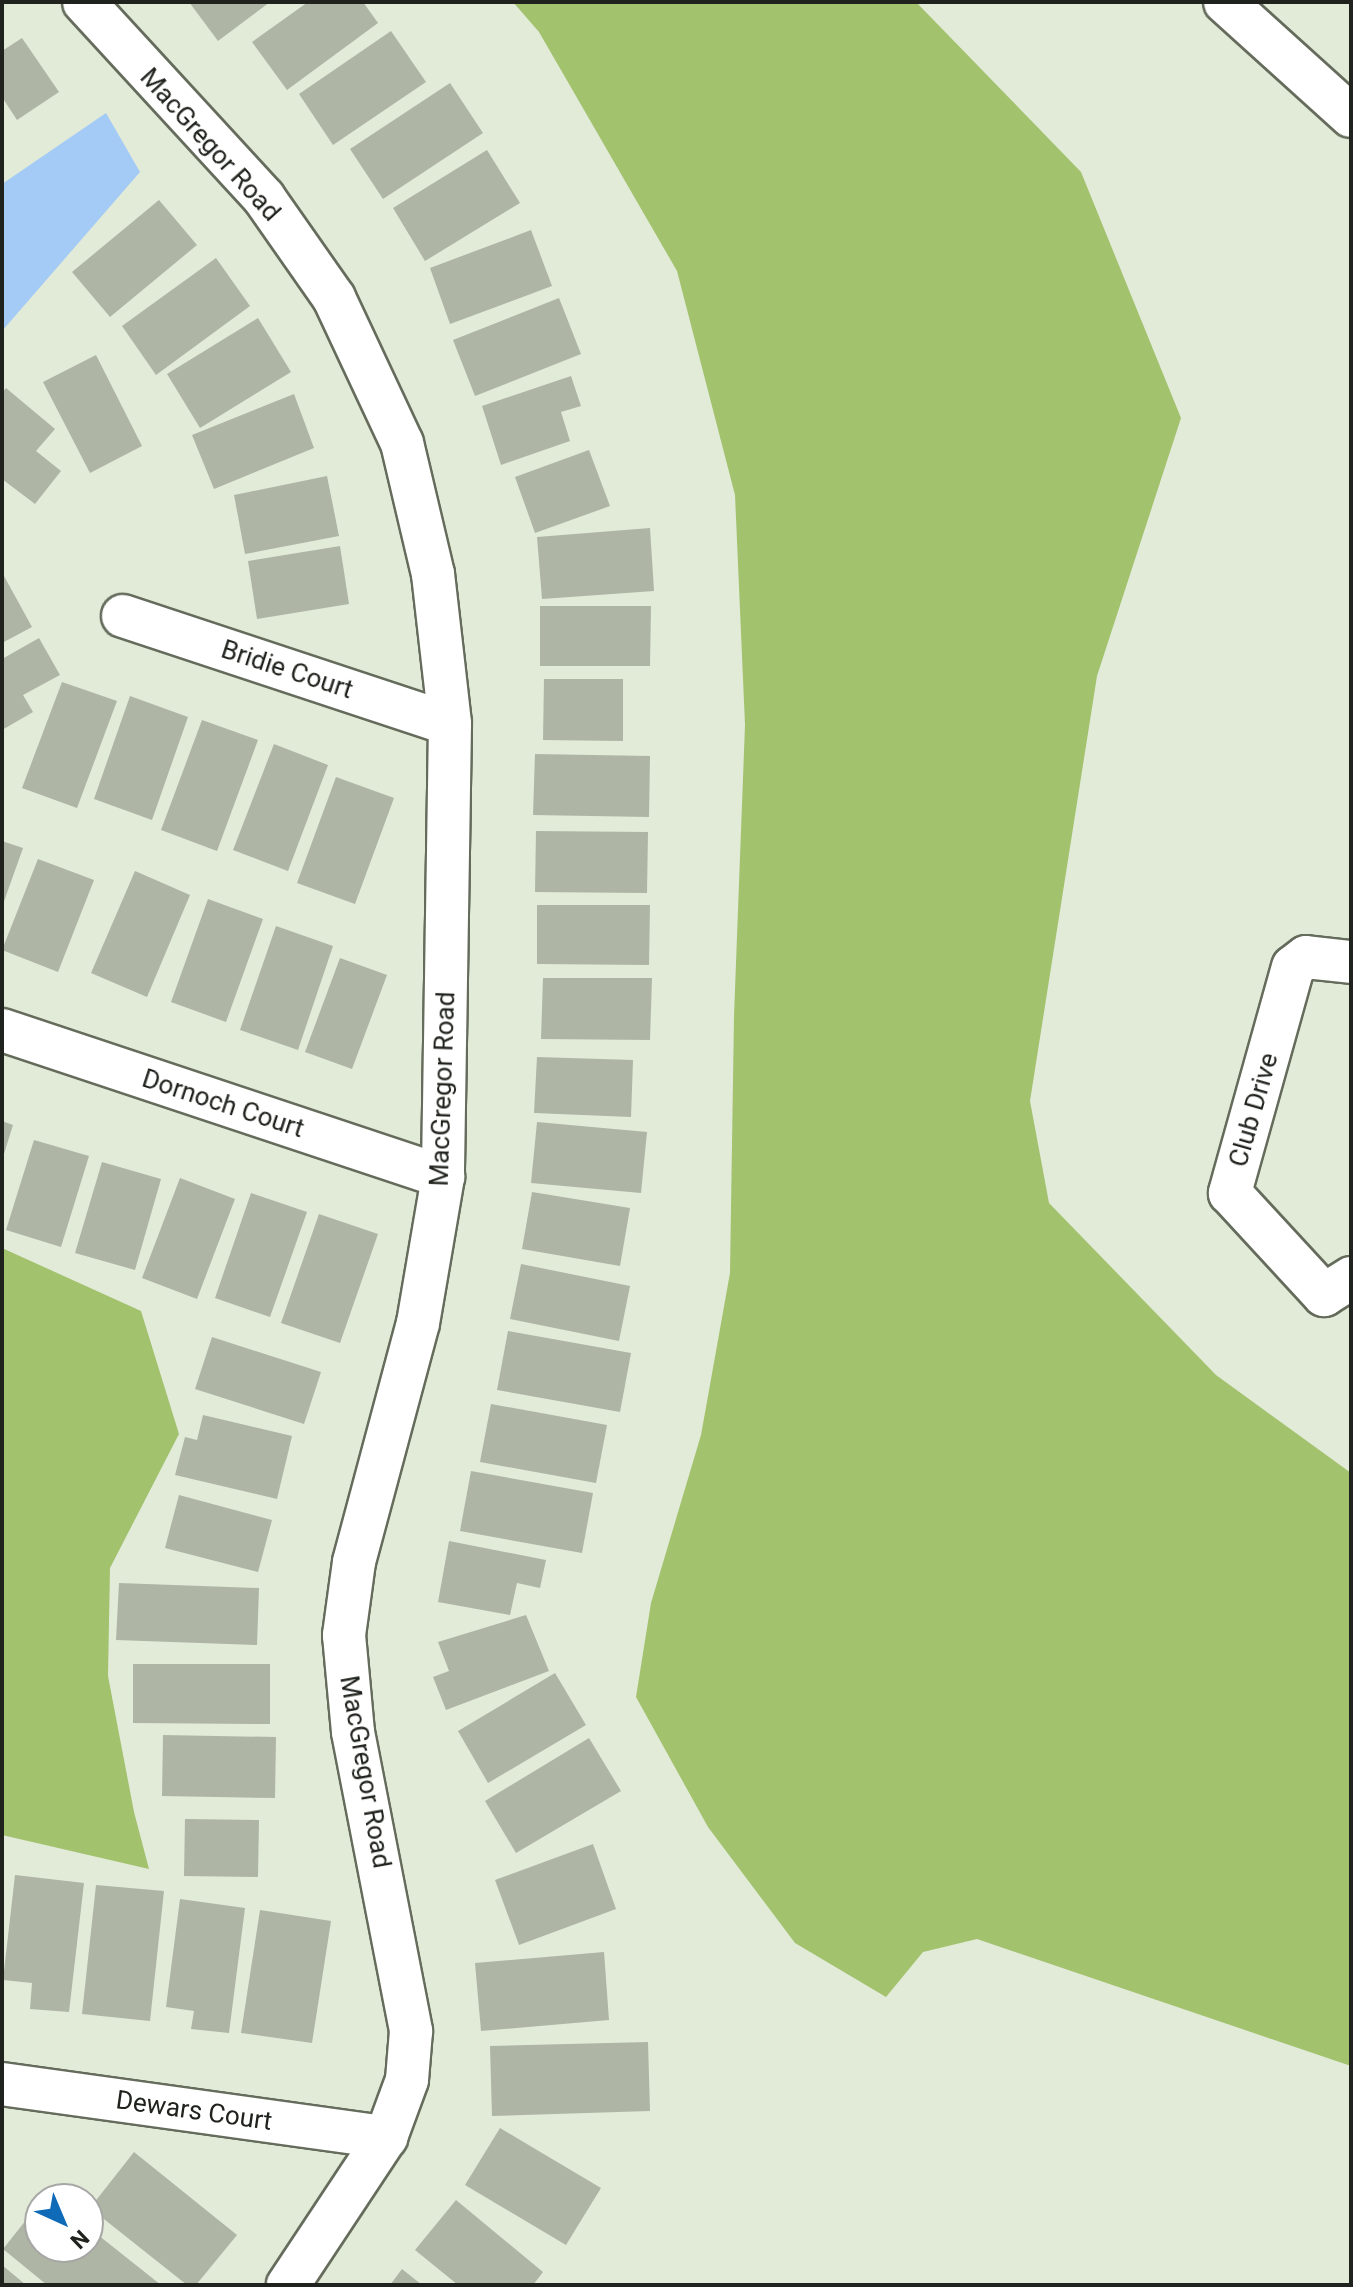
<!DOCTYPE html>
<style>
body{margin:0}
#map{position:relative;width:1353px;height:2287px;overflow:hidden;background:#e2ead8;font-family:Roboto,sans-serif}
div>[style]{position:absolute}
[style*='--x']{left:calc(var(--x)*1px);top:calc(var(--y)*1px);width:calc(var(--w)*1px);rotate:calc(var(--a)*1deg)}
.green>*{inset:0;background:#a2c26e}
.water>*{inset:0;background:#a3cbf6}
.building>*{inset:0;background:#aeb5a5}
.roads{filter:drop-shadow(2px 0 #656c5c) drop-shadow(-2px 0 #656c5c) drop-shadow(0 2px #656c5c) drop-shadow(0 -2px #656c5c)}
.minor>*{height:42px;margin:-21px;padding:0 21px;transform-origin:21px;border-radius:21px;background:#fff}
span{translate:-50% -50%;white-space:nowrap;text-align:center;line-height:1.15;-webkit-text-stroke:6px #fff;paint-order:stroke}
.street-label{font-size:26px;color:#20231d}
.frame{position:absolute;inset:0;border:4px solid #20231d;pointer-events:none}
.north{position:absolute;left:24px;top:2183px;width:80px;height:80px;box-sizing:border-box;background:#fff;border:2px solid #a6a7a5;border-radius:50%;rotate:136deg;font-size:22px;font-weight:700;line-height:32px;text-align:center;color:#20231d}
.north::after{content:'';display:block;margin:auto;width:28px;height:36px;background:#0f6bb8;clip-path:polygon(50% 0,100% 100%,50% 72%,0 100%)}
</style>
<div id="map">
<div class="green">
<i style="clip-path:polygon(513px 2px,916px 2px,1081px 172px,1181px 418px,1097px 676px,1030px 1101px,1049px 1203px,1216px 1375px,1351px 1473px,1351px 2066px,977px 1939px,923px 1952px,886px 1997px,795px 1943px,708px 1827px,636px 1697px,651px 1603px,701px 1435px,730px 1273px,734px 1016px,745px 725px,735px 495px,677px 271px,539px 32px)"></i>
<i style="clip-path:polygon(2px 1248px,141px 1311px,179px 1434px,110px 1568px,108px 1676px,134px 1812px,149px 1869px,2px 1835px)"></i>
</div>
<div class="water">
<i style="clip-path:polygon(106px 113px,140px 172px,2px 331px,2px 184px)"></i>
</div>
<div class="building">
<i style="clip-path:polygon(189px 2px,270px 2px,218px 41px)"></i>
<i style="clip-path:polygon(308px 2px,363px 2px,378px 23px,287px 90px,252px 42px)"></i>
<i style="clip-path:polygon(391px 31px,426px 82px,333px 145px,299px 94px)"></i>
<i style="clip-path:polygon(22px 38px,59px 92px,17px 120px,2px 97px,2px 51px)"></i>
<i style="clip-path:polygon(450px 83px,483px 133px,383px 199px,350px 149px)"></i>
<i style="clip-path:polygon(487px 150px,520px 203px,425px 261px,393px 208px)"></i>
<i style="clip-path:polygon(159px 200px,197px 245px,110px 317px,72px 272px)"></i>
<i style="clip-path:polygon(531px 230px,552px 286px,450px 324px,430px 268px)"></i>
<i style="clip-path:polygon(216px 258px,250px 306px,156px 375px,122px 326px)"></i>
<i style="clip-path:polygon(559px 298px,581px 354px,475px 396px,453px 340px)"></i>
<i style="clip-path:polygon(258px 318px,291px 372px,200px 428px,167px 374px)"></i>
<i style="clip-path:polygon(96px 355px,142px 446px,90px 473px,43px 382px)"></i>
<i style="clip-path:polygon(571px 376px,581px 406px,561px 412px,570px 441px,501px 465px,482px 406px)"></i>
<i style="clip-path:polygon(6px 388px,55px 429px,36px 451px,61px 471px,35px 504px,2px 479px,2px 393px)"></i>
<i style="clip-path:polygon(294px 394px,314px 448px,214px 489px,192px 435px)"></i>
<i style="clip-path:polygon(589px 450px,610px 506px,535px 533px,515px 477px)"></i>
<i style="clip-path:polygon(327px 476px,339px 536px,245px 554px,234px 495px)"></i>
<i style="clip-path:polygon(650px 528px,654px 591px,542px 599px,537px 537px)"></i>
<i style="clip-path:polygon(340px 546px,349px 604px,257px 619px,248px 561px)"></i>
<i style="clip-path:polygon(4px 576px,32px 627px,2px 643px,2px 577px)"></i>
<i style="clip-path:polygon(540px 606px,651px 606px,650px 666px,540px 666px)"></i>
<i style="clip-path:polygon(39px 638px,60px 675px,23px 695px,33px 712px,2px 730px,2px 659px)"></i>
<i style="clip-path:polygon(544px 679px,623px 679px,623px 741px,543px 740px)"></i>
<i style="clip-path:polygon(62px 682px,117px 701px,77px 808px,22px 788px)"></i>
<i style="clip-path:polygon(130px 696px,188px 717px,152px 820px,94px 799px)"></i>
<i style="clip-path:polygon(202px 720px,258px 740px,217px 851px,161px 830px)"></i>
<i style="clip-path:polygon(274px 744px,328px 765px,288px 871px,233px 850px)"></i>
<i style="clip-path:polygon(535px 754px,650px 756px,649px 817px,533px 815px)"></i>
<i style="clip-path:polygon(336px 777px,394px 798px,355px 904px,297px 883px)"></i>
<i style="clip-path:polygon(536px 831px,648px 832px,647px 893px,535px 892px)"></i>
<i style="clip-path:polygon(2px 841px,23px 848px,2px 907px)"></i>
<i style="clip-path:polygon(38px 859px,94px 880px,58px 972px,2px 950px)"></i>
<i style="clip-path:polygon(135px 871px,190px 895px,147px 997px,91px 973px)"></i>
<i style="clip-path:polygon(208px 899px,263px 919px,226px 1022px,171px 1002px)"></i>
<i style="clip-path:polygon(537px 905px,650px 905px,649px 965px,537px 964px)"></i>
<i style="clip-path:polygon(276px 926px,333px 946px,298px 1050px,240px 1030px)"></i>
<i style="clip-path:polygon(340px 958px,387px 975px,352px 1069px,305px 1052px)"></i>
<i style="clip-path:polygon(543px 978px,652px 978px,650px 1040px,541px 1039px)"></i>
<i style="clip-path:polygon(537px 1057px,633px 1060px,631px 1117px,534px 1113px)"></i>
<i style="clip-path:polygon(2px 1121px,13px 1125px,3px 1157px,2px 1157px)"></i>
<i style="clip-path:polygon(537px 1122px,647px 1132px,641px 1193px,531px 1183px)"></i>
<i style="clip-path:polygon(34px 1140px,89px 1156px,61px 1247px,6px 1230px)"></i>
<i style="clip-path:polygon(102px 1162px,161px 1179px,135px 1270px,75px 1253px)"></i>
<i style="clip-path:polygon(180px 1178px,235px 1199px,197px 1299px,142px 1278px)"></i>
<i style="clip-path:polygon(532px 1192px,630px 1208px,620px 1266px,522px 1249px)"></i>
<i style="clip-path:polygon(251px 1193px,307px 1212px,270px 1317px,215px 1298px)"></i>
<i style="clip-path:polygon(319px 1214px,378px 1234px,340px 1343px,281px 1323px)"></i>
<i style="clip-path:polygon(521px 1264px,630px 1286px,619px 1341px,510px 1319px)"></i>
<i style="clip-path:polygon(508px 1331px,631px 1353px,620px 1412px,497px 1390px)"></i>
<i style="clip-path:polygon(212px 1337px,321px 1372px,304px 1424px,195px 1389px)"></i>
<i style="clip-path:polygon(491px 1404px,607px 1425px,596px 1483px,480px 1462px)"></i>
<i style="clip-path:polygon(203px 1415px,292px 1436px,277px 1499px,175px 1475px,185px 1437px,197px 1440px)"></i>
<i style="clip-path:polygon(471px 1471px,593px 1493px,582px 1553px,460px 1531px)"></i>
<i style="clip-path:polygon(179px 1495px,272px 1520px,258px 1572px,165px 1548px)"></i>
<i style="clip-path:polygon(449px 1541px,546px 1560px,540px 1588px,517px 1583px,510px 1615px,438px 1602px)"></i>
<i style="clip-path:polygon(119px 1583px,259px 1588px,257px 1645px,116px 1640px)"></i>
<i style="clip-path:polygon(526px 1615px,549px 1671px,446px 1710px,433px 1677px,449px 1671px,438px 1642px)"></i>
<i style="clip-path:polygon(133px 1664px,270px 1664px,270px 1724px,133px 1723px)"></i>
<i style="clip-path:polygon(555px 1673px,586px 1725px,488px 1783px,458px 1731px)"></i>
<i style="clip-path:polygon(163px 1735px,276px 1737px,275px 1798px,162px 1796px)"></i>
<i style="clip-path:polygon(589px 1738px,621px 1791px,516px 1853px,485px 1801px)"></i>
<i style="clip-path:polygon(185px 1819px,259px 1820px,258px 1877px,184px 1876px)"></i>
<i style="clip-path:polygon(593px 1844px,616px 1909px,519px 1945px,495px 1880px)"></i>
<i style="clip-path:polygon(15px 1875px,84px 1883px,69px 2012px,30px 2009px,32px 1983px,3px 1980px)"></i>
<i style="clip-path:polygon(96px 1885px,164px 1891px,150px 2021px,82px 2014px)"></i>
<i style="clip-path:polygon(180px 1899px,245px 1908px,229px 2033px,191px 2029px,194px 2011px,166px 2007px)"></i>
<i style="clip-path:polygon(260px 1910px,331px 1921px,312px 2043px,241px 2033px)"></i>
<i style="clip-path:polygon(604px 1952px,609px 2020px,481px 2031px,475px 1963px)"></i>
<i style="clip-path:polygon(648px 2042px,650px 2111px,492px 2116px,490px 2046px)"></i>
<i style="clip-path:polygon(500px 2128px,601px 2188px,566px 2245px,465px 2185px)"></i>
<i style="clip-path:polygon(134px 2152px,237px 2235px,196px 2285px,187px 2285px,90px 2208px)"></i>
<i style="clip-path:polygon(456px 2200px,543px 2272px,533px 2285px,458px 2285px,415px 2250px)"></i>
<i style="clip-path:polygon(38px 2205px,40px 2247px,88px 2247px,88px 2227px,161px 2285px,47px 2285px,3px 2249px)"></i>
<i style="clip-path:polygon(2px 2265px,26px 2285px,2px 2285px)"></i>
<i style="clip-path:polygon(402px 2269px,422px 2285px,390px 2285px)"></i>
</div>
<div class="roads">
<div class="minor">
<i style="--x:84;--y:2;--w:266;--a:47.4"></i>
<i style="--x:264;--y:198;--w:122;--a:55"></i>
<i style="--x:334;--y:298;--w:160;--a:64.9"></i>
<i style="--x:402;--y:443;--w:135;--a:76.7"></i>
<i style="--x:433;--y:574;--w:151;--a:83.5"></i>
<i style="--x:450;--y:724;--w:453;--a:90.9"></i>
<i style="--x:443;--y:1177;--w:148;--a:99.7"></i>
<i style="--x:418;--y:1323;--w:247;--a:105"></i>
<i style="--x:354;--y:1562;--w:74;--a:97.8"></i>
<i style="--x:344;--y:1635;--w:97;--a:84.7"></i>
<i style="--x:353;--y:1732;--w:305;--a:79"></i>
<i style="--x:411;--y:2031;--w:49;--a:94.7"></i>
<i style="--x:407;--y:2080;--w:61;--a:110.2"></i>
<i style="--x:386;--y:2137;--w:178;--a:123.5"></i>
<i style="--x:1225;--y:2;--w:170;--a:42.1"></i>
<i style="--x:123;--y:616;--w:344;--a:18.3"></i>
<i style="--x:1351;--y:962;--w:45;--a:-173.7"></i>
<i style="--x:1306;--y:957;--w:16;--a:142"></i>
<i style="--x:1293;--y:967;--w:235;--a:105.6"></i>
<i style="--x:1230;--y:1193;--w:139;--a:47.3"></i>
<i style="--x:1324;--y:1295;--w:32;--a:-32"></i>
<i style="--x:2;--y:1030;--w:465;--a:18.4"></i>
<i style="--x:2;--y:2084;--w:388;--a:7.9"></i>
</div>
</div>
<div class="street-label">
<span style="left:210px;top:145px;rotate:48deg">MacGregor Road</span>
<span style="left:287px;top:670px;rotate:18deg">Bridie Court</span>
<span style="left:443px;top:1089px;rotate:-88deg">MacGregor Road</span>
<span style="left:223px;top:1104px;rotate:18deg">Dornoch Court</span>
<span style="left:1254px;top:1110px;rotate:-74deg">Club Drive</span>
<span style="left:365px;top:1772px;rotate:80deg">MacGregor Road</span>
<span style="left:194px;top:2111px;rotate:8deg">Dewars Court</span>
</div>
<div class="frame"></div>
<div class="north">N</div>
</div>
